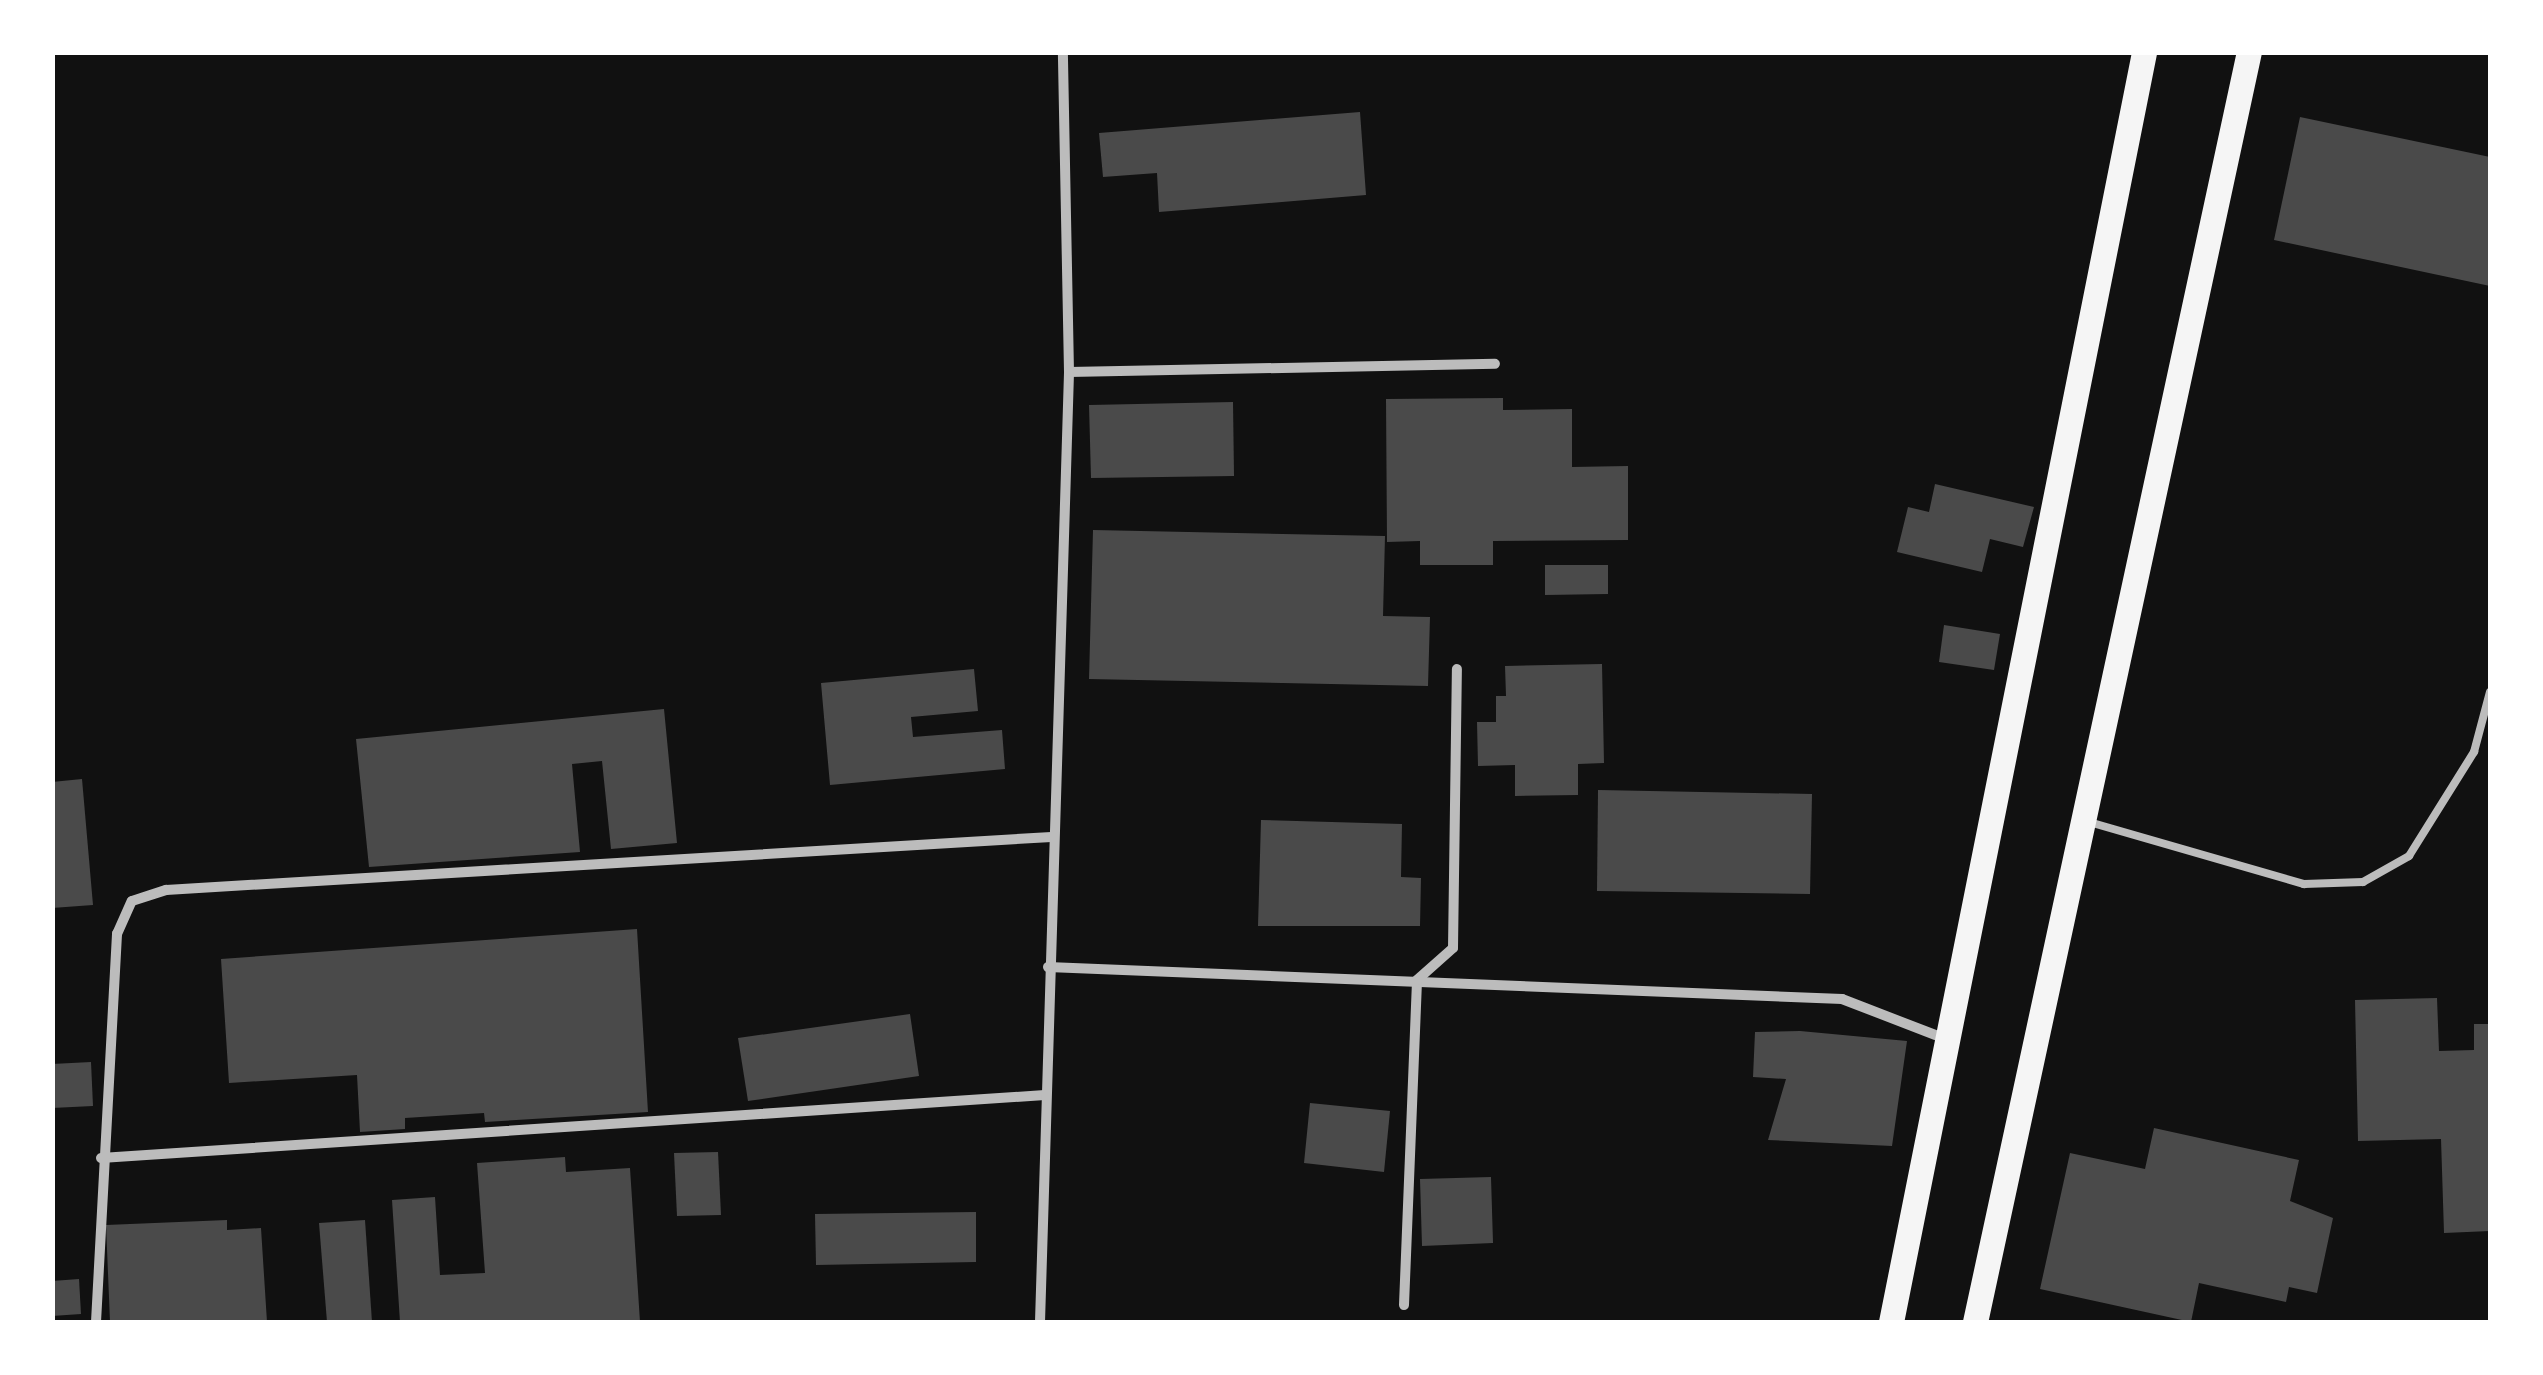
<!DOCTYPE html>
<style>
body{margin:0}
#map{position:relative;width:2543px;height:1375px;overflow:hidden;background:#111;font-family:Signika,sans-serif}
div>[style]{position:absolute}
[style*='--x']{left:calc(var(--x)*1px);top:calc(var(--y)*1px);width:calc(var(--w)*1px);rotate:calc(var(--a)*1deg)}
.building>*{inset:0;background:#4a4a4a}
.service>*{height:8px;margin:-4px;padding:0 4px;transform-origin:4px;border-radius:4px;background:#bcbcbc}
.minor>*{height:10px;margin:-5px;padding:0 5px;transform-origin:5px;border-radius:5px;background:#bcbcbc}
.primary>*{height:25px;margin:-12.5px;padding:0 12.5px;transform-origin:12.5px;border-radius:12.5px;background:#f5f5f5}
span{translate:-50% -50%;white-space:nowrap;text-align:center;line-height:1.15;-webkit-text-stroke:9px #fff;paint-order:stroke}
.frame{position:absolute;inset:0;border:55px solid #fff;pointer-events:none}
</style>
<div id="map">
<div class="building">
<i style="clip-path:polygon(1360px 112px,1366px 195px,1159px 212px,1157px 173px,1103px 177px,1099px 133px)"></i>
<i style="clip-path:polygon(2300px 117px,2490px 157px,2490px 286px,2274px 240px)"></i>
<i style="clip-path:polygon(1503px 398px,1503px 410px,1572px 409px,1572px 467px,1628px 466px,1628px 540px,1493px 541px,1493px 565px,1420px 565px,1420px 541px,1387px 542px,1386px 399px)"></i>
<i style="clip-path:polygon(1233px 402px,1234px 476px,1091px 478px,1089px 405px)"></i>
<i style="clip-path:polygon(1935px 484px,2034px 507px,2023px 547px,1990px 539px,1982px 572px,1897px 552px,1908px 507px,1929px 512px)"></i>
<i style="clip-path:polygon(1093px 530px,1385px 536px,1383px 616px,1430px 617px,1428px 686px,1089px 679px)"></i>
<i style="clip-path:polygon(1545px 565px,1608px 565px,1608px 594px,1545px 595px)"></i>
<i style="clip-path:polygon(1944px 625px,2000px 634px,1994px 670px,1939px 662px)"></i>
<i style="clip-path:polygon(1602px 664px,1604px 763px,1578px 764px,1578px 795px,1515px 796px,1515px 765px,1478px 766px,1477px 722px,1496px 722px,1496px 696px,1506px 696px,1505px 666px)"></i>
<i style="clip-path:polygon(974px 669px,978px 711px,911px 717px,913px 737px,1002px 730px,1005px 769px,830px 785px,821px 683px)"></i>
<i style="clip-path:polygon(664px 709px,677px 843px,611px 849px,602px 761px,572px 764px,580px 852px,369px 867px,356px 739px)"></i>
<i style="clip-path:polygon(82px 779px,93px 905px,52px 908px,52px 782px)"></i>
<i style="clip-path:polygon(1598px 790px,1812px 794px,1810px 894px,1597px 891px)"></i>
<i style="clip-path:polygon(1261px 820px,1402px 824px,1401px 877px,1421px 878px,1420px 926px,1258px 926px)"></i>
<i style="clip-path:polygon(637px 929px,648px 1112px,485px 1122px,484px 1113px,405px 1118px,405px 1129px,360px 1132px,357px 1075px,229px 1083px,221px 959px)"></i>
<i style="clip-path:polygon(2437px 998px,2439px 1051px,2474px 1050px,2474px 1024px,2490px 1024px,2490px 1231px,2444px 1233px,2441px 1139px,2358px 1141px,2355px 1000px)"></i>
<i style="clip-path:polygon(910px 1014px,919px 1076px,748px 1101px,738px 1038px)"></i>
<i style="clip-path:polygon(1800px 1031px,1907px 1041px,1892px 1146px,1768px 1140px,1786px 1079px,1753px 1077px,1755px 1032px)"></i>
<i style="clip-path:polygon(91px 1062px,93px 1106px,52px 1108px,52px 1064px)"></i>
<i style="clip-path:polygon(1310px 1103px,1390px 1111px,1384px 1172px,1304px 1163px)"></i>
<i style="clip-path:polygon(2154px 1128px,2299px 1160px,2290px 1201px,2333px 1218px,2317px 1293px,2289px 1287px,2286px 1302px,2199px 1283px,2191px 1322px,2040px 1289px,2070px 1153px,2145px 1169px)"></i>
<i style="clip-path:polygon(718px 1152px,721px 1215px,677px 1216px,674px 1153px)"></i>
<i style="clip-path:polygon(565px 1157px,566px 1172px,630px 1168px,640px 1322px,400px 1322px,392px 1200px,435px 1197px,440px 1275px,485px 1273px,477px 1163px)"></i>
<i style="clip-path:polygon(1491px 1177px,1493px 1243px,1422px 1246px,1420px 1179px)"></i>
<i style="clip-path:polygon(976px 1212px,976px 1262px,816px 1265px,815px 1214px)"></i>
<i style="clip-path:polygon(227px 1220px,227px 1230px,261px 1228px,267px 1322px,110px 1322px,106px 1225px)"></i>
<i style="clip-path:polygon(365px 1220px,372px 1322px,327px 1322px,319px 1223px)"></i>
<i style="clip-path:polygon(79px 1279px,81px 1314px,52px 1316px,52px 1281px)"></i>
</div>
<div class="service">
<i style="--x:2089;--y:822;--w:224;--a:16.1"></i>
<i style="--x:2304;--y:884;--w:59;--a:-1.9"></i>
<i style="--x:2363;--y:882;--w:53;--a:-29.5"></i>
<i style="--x:2409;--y:856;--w:123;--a:-58"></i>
<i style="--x:2474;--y:752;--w:62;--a:-75.1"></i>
</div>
<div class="minor">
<i style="--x:1069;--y:372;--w:426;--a:-1.1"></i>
<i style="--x:1048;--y:967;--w:795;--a:2.31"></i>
<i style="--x:1842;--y:999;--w:114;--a:21.1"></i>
<i style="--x:101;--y:1158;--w:946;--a:-3.82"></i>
<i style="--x:1404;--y:1305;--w:325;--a:-87.7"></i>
<i style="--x:1417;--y:980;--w:48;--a:-41.6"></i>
<i style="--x:1453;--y:948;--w:279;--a:-89.2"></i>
<i style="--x:96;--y:1322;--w:389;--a:-86.9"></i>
<i style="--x:117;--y:934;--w:36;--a:-66"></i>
<i style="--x:132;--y:901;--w:36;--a:-18"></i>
<i style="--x:166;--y:890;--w:887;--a:-3.43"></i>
<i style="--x:1040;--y:1322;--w:950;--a:-88.25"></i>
<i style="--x:1069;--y:372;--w:320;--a:-91.1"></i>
</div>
<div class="primary">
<i style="--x:1891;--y:1322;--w:1295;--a:-78.73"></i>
<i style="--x:1975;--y:1322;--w:1299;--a:-77.83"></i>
</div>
<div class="frame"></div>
</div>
